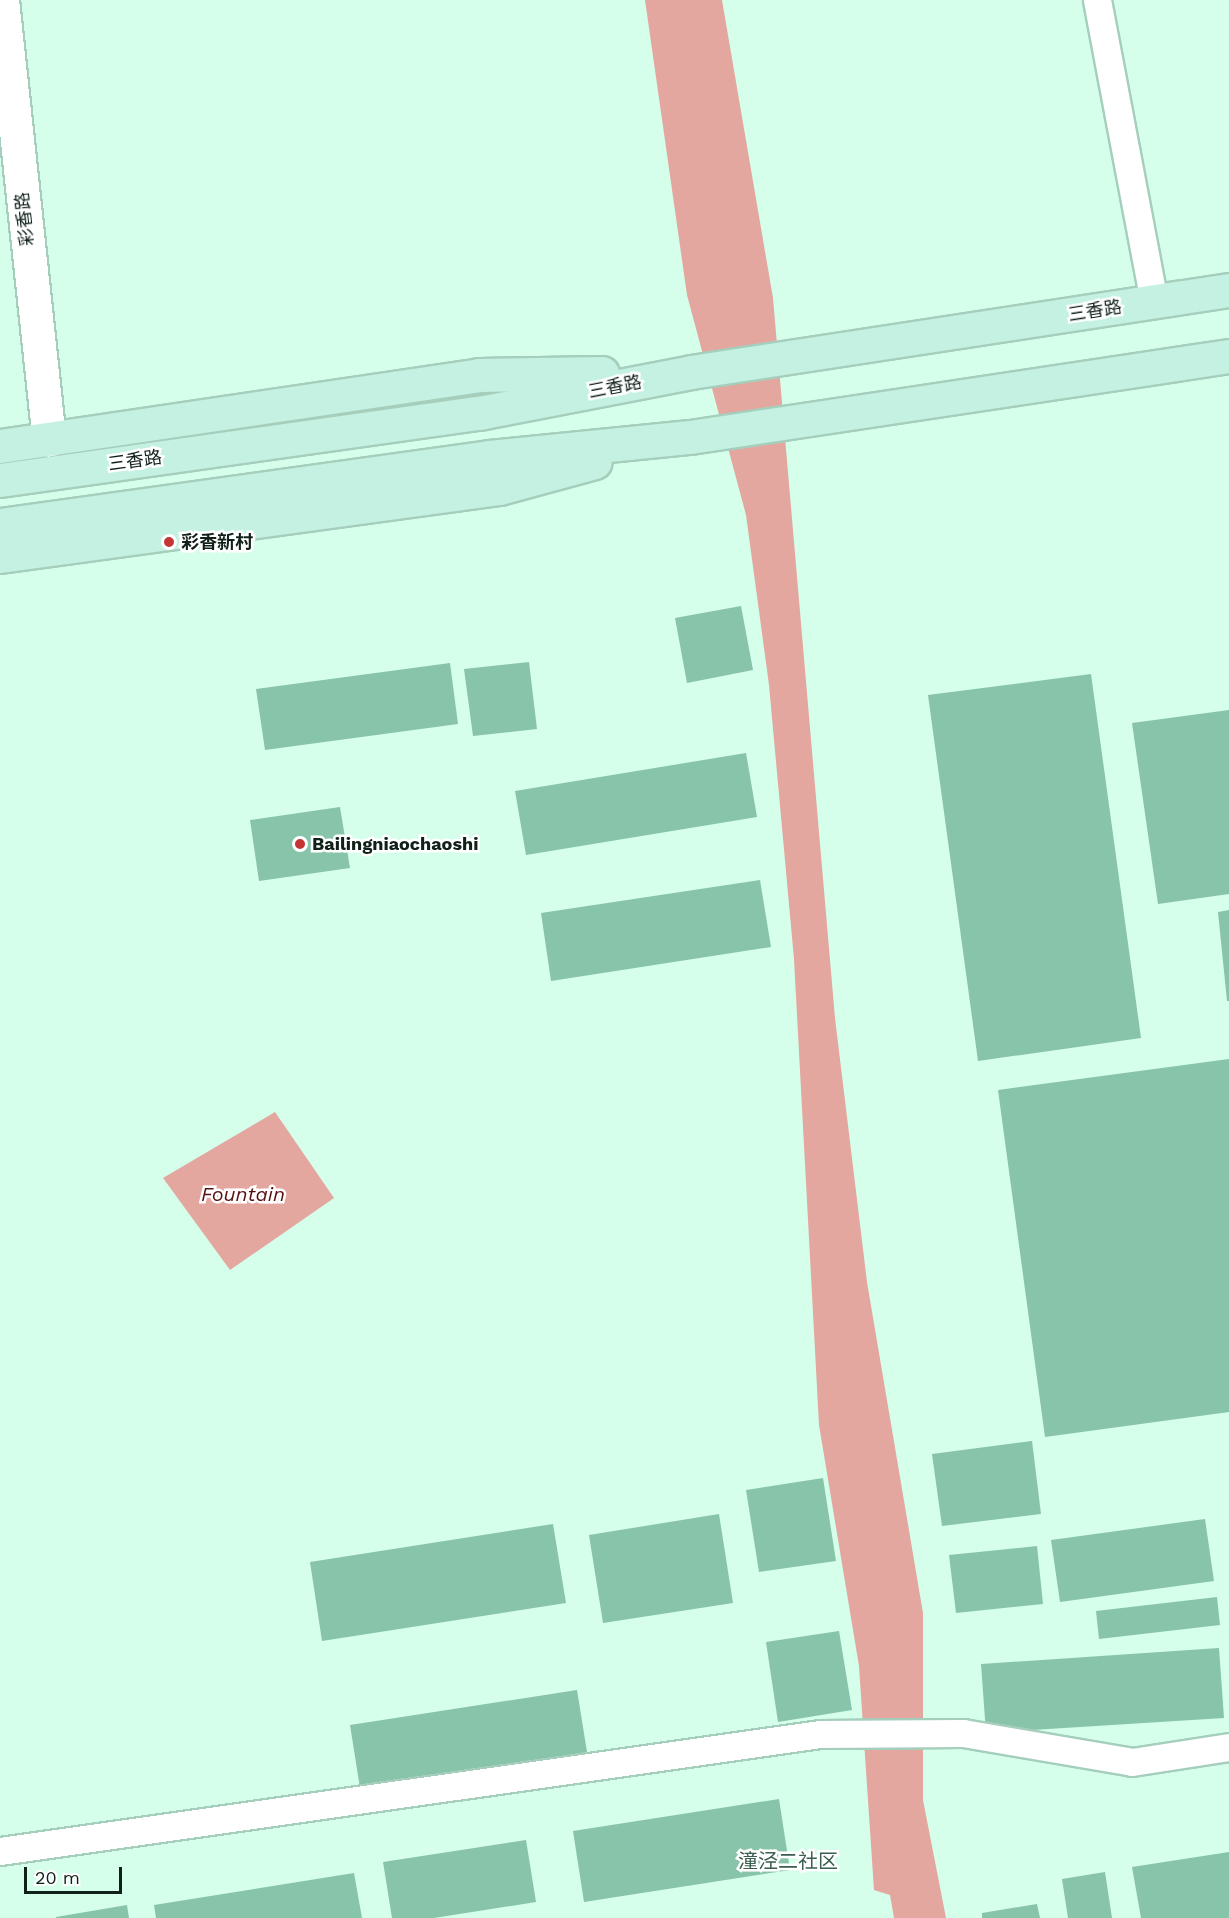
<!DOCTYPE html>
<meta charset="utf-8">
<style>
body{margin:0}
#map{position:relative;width:1229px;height:1918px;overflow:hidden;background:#d5feeb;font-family:"Work Sans","Noto Sans SC",sans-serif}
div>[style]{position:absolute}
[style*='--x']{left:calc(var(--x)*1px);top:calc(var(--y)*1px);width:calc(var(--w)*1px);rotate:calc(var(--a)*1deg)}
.water>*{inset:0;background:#e3a7a0}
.building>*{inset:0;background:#88c4a9}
.roads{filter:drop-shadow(2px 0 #a6cebc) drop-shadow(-2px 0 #a6cebc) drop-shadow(0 2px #a6cebc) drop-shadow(0 -2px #a6cebc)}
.minor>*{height:27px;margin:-13.5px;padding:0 13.5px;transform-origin:13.5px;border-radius:13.5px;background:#fff}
.tertiary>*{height:33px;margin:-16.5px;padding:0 16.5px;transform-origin:16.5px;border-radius:16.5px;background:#fff}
.secondary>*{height:33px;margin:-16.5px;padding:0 16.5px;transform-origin:16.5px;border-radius:16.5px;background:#c4f1e2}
.dots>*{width:16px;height:16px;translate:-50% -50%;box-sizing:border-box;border:3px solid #fff;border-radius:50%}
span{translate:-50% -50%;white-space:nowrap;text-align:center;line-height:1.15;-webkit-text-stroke:5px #fff;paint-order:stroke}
.street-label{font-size:18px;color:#11211a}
.poi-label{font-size:18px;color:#11211a;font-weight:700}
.left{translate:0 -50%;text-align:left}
.water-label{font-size:20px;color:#560f0f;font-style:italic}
.neighbourhood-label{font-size:20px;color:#3a5e4f}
.scale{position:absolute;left:24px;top:1867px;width:98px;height:27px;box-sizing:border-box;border:3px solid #11211a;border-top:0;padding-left:8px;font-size:18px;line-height:21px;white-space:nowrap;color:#11211a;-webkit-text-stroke:4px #fff;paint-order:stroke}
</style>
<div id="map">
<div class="water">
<i style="clip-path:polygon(645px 0,722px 0,773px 298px,835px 1018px,867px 1282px,923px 1613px,923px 1800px,946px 1918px,894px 1918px,890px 1895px,874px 1890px,859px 1666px,819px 1425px,794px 959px,769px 685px,746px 515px,687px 295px)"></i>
<i style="clip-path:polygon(275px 1112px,334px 1198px,230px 1270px,163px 1178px)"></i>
</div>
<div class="building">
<i style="clip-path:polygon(741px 606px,753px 670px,687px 683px,675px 618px)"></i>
<i style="clip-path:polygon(529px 662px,537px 729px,473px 736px,464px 669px)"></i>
<i style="clip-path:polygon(450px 663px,458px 724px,265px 750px,256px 689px)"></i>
<i style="clip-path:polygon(1091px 674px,1141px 1038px,978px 1061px,928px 695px)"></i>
<i style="clip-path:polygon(1229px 710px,1229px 894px,1158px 904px,1132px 723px)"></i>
<i style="clip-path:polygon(746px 753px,757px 817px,526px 855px,515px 791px)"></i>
<i style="clip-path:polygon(340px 807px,350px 868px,259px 881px,250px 820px)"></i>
<i style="clip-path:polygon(760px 880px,771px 947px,551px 981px,541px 913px)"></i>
<i style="clip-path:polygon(1229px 910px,1229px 1001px,1227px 1001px,1218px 912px)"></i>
<i style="clip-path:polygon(1229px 1059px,1229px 1412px,1045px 1437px,998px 1090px)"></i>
<i style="clip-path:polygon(1032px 1441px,1041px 1514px,942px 1526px,932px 1454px)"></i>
<i style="clip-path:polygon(823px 1478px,836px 1561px,759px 1572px,746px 1490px)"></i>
<i style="clip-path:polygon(719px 1514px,733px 1603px,603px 1623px,589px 1535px)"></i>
<i style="clip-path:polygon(1205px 1519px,1214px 1581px,1060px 1602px,1051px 1540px)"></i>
<i style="clip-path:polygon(553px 1524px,566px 1603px,322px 1641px,310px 1562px)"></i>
<i style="clip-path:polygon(1037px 1546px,1043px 1604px,956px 1613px,949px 1555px)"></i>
<i style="clip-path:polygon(1217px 1597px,1220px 1625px,1099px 1639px,1096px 1611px)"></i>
<i style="clip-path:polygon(839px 1631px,852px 1710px,778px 1722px,766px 1642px)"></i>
<i style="clip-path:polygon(1219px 1648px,1224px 1718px,986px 1733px,981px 1664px)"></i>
<i style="clip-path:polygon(577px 1690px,587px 1752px,360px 1788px,350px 1725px)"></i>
<i style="clip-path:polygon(779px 1799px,790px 1870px,584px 1902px,573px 1831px)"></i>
<i style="clip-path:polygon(526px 1840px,536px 1902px,434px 1918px,392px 1918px,383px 1862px)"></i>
<i style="clip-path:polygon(1229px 1852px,1229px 1918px,1141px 1918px,1132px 1867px)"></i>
<i style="clip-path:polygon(1105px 1872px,1112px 1918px,1068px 1918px,1062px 1879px)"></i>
<i style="clip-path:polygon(354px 1873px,362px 1918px,156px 1918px,154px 1905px)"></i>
<i style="clip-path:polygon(1037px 1904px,1040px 1918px,982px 1918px,982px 1913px)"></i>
<i style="clip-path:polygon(127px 1905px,129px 1918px,56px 1918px,56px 1917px)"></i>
</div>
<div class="roads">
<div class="minor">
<i style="--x:1097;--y:0;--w:307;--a:79.3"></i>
<i style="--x:0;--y:1851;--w:828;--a:-8.12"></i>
<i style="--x:820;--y:1734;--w:143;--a:-0.4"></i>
<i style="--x:963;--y:1733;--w:171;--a:9.7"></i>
<i style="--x:1132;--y:1762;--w:98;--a:-8.8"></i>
</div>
<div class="tertiary">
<i style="--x:2;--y:0;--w:442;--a:83.9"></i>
</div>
<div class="secondary">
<i style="--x:0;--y:446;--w:484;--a:-8.4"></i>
<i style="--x:479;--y:375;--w:123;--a:-0.9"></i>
<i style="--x:0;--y:480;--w:484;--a:-8"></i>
<i style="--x:479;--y:413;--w:216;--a:-10.9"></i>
<i style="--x:691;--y:372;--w:544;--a:-8.67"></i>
<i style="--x:0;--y:525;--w:494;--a:-7.9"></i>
<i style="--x:489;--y:457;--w:202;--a:-5.7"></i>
<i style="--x:690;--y:437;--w:545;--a:-8.55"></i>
<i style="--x:0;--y:556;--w:504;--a:-7.76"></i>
<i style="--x:499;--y:488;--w:99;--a:-15.2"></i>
</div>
</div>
<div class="dots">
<i style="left:169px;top:542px;background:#c43533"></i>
<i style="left:300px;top:844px;background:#c43533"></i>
</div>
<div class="street-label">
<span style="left:25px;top:219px;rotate:-96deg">彩香路</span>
<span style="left:1095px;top:311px;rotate:-9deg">三香路</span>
<span style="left:615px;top:387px;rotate:-11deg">三香路</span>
<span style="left:135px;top:461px;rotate:-8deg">三香路</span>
</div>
<div class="poi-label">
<span class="left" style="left:181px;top:542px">彩香新村</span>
<span class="left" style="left:312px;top:844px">Bailingniaochaoshi</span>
</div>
<div class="water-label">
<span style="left:243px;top:1194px">Fountain</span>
</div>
<div class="neighbourhood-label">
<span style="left:788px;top:1861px">潼泾二社区</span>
</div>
<div class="scale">20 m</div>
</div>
